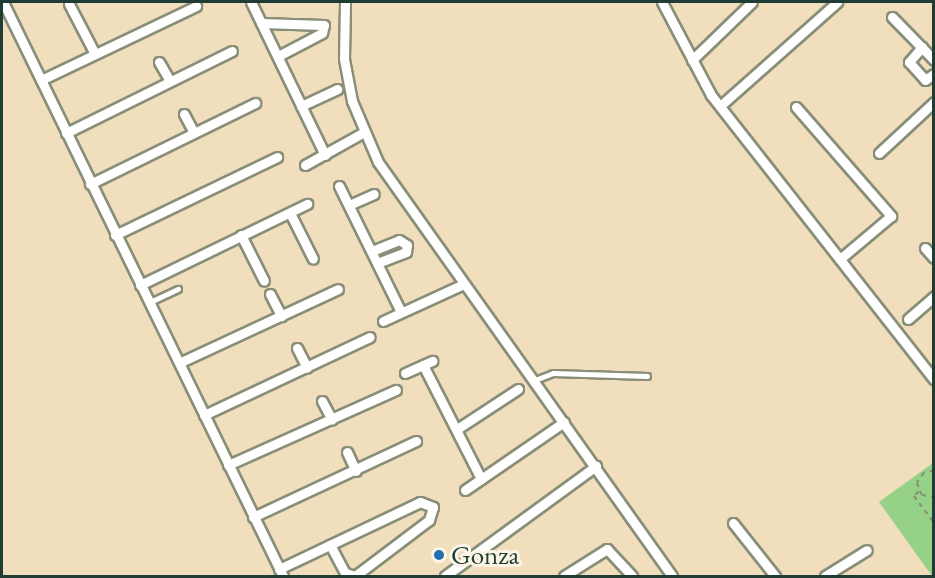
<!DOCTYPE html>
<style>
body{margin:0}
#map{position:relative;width:935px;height:578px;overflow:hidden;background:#f0debd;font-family:"EB Garamond",serif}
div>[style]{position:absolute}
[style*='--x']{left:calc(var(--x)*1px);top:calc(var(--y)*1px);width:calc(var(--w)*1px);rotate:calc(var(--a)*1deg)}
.green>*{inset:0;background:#95d186}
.path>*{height:1.5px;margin-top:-0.75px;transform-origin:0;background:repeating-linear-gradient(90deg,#888e78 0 4.5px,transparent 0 9px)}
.roads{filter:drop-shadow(2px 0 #888e78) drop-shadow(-2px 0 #888e78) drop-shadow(0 2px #888e78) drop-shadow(0 -2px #888e78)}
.service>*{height:4.5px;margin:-2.25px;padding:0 2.25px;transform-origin:2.25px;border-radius:2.25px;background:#fff}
.minor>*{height:9px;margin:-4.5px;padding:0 4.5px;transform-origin:4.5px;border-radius:4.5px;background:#fff}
.dots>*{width:16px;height:16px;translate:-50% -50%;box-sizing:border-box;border:3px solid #fcf5e5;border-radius:50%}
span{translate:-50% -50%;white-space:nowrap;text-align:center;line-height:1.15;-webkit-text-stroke:6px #fcf5e5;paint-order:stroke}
.poi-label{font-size:27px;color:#1f3d34}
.left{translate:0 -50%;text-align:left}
.frame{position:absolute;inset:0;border:3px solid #1f3d34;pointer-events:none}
</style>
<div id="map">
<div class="green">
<i style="clip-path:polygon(933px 463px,934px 576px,932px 576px,879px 502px)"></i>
</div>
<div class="path">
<i style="--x:934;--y:471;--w:10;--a:169"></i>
<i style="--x:924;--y:473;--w:12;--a:125"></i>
<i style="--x:917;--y:483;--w:13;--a:67"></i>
<i style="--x:922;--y:495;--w:12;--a:9"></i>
<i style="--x:919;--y:492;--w:6;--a:141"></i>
<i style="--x:914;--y:496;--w:34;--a:53"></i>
</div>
<div class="roads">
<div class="service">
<i style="--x:148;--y:303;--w:33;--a:-25"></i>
<i style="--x:535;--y:380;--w:19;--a:-21"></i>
<i style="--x:553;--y:373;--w:94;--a:1.8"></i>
</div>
<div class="minor">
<i style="--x:3;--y:2;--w:639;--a:64"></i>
<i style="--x:251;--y:2;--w:170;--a:64.2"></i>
<i style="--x:345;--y:2;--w:57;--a:91"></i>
<i style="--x:344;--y:59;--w:43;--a:79.2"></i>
<i style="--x:352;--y:101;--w:66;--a:66.9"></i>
<i style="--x:378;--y:162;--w:508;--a:54.62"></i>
<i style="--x:662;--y:2;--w:105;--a:62.2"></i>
<i style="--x:711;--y:95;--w:361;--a:51.9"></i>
<i style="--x:69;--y:4;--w:56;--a:62.5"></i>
<i style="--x:892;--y:17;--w:60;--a:45.7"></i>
<i style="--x:261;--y:23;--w:63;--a:1.8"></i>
<i style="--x:324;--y:25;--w:8;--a:104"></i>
<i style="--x:322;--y:33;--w:50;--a:152.4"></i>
<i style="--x:922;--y:47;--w:20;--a:131"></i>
<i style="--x:909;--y:62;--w:24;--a:48"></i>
<i style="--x:925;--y:80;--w:11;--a:-34"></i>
<i style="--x:692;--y:60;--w:83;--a:-44"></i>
<i style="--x:159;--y:62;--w:22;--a:60"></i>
<i style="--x:41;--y:80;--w:172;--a:-25.5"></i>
<i style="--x:301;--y:106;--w:40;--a:-25"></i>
<i style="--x:720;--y:106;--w:157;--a:-41.6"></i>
<i style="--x:796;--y:107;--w:145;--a:48.9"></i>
<i style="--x:891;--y:216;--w:67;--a:139.9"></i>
<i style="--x:184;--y:114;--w:21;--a:62"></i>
<i style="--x:66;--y:133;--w:185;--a:-26.3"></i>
<i style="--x:879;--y:153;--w:75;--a:-42.8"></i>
<i style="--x:305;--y:165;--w:68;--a:-29.2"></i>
<i style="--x:90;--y:184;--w:184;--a:-26.1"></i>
<i style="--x:339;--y:186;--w:140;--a:63.8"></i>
<i style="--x:349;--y:205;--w:27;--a:-24"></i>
<i style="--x:290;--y:213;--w:51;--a:63.4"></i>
<i style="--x:115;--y:235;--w:180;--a:-25.7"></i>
<i style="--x:241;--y:235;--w:51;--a:63.4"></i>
<i style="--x:925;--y:248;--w:13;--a:48"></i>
<i style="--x:372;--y:251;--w:29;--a:-22"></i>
<i style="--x:399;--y:240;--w:9;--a:32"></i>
<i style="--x:407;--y:245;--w:7;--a:98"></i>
<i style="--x:406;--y:252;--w:30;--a:159"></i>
<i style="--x:140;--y:285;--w:186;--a:-25.9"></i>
<i style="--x:270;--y:294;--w:25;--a:63"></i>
<i style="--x:908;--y:319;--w:35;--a:-41"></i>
<i style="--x:383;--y:321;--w:89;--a:-24.6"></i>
<i style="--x:297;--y:348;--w:22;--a:63"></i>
<i style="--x:181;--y:362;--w:173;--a:-24.9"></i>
<i style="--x:423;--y:365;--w:128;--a:63"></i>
<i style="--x:405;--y:373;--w:30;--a:-24"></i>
<i style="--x:322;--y:401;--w:21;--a:62"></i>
<i style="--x:204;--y:415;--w:183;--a:-25.2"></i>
<i style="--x:457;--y:429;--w:73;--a:-33.3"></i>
<i style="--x:347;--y:452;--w:21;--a:65"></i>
<i style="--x:228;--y:465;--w:184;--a:-24.1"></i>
<i style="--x:465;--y:490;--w:120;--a:-34.5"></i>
<i style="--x:253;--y:517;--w:180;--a:-25"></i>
<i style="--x:733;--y:523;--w:68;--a:51.6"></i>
<i style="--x:279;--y:569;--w:156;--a:-25.4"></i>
<i style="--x:420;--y:502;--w:14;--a:21"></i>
<i style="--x:433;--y:507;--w:14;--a:107"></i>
<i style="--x:429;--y:520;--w:93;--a:142.9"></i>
<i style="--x:355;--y:576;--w:10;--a:-163"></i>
<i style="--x:345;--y:573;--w:32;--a:-118"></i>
<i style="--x:445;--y:576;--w:187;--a:-36.1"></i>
<i style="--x:564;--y:576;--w:51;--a:-32.1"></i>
<i style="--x:607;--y:549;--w:37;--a:47"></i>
<i style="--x:825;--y:576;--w:49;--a:-31.8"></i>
</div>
</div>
<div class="dots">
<i style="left:439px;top:555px;background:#1f6fb2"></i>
</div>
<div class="poi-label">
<span class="left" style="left:451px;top:555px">Gonza</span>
</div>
<div class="frame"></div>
</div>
